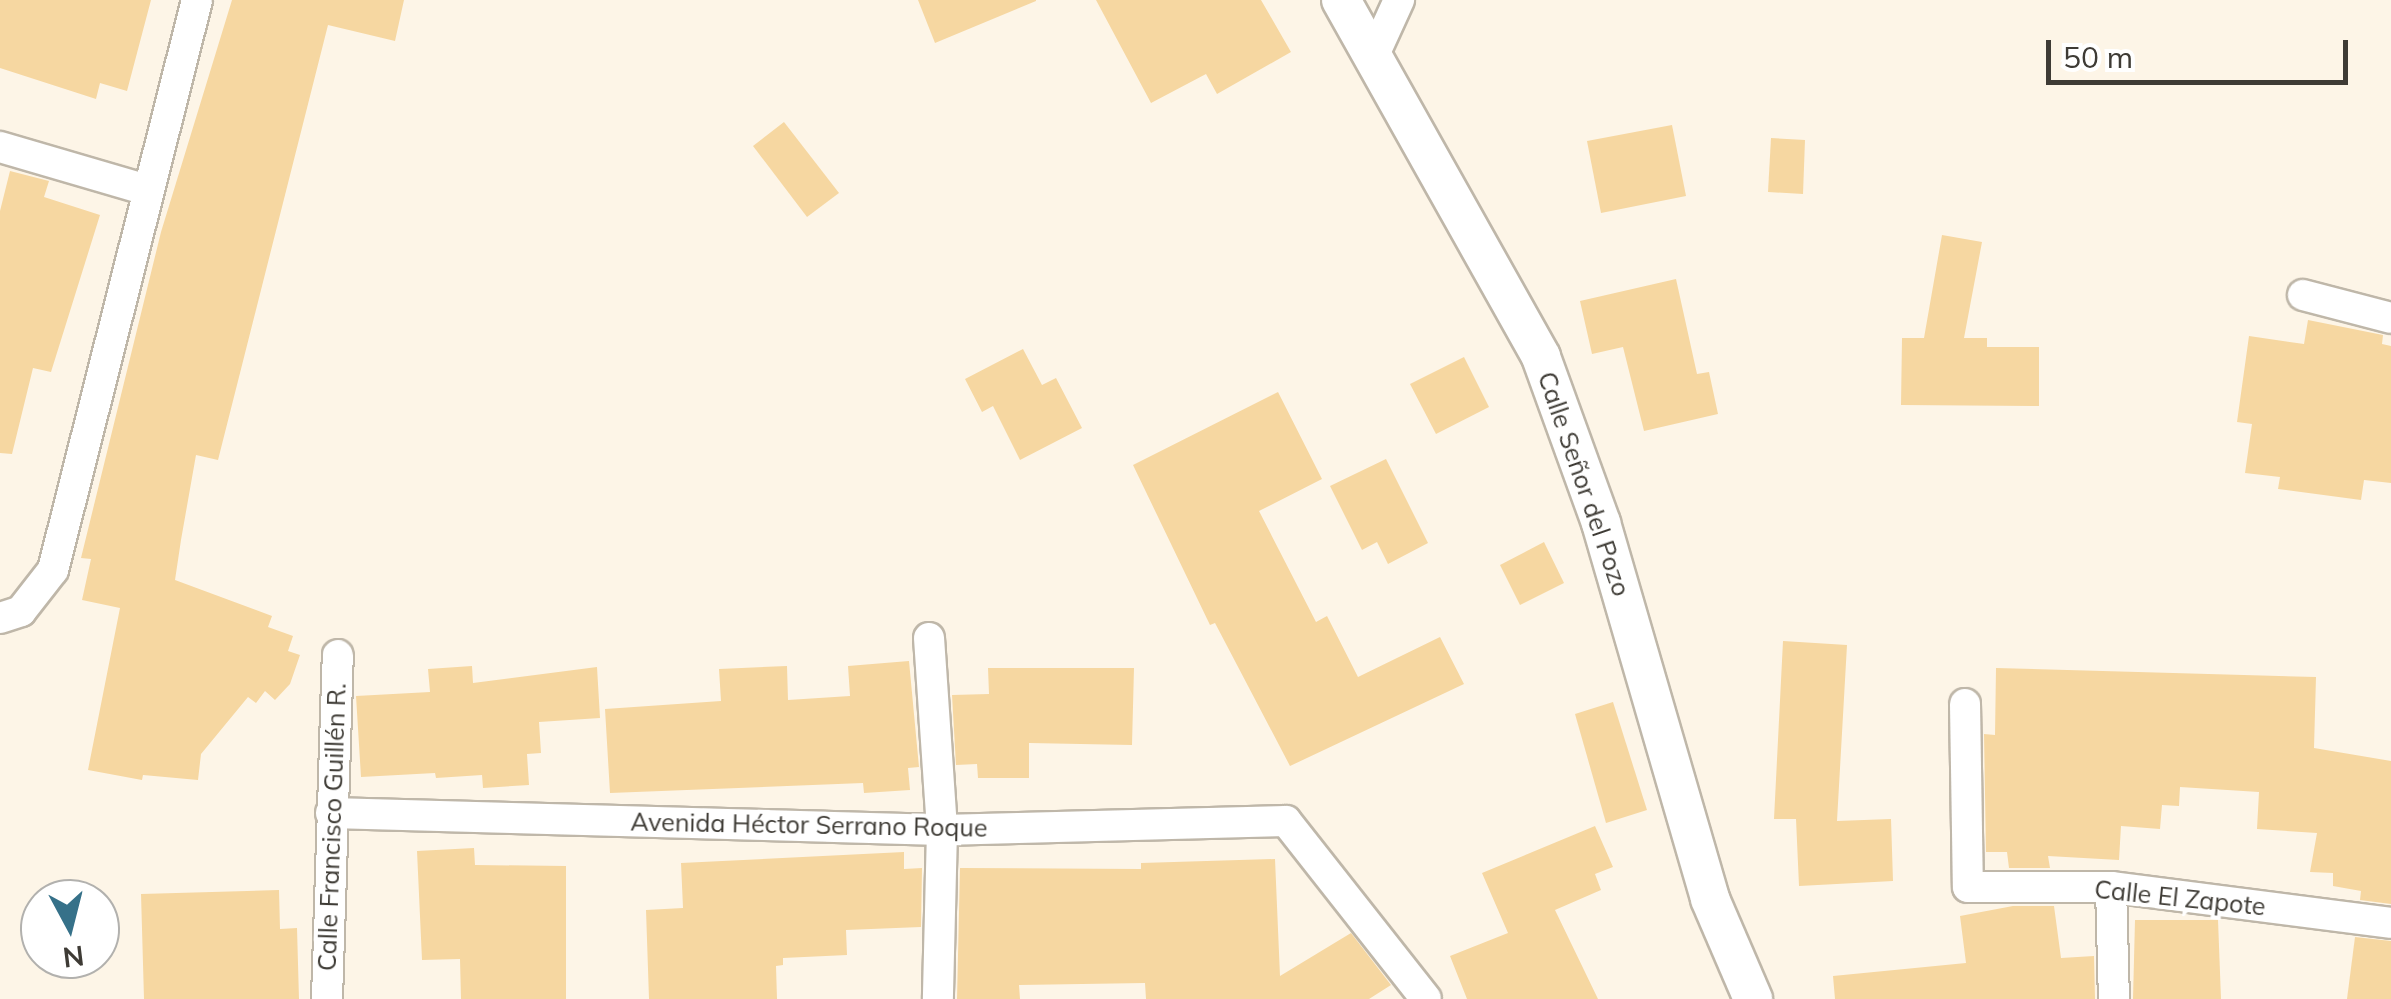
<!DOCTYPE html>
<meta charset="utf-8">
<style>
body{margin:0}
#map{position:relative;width:2391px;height:999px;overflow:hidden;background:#fdf5e7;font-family:Mulish,sans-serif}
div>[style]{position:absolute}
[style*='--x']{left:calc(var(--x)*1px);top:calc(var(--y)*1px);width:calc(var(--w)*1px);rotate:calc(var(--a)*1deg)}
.building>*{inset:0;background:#f6d7a1}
.roads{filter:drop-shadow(2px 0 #bfb7a9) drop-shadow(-2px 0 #bfb7a9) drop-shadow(0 2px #bfb7a9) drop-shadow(0 -2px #bfb7a9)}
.minor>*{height:30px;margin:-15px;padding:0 15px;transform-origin:15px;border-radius:15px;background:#fff}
.tertiary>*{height:38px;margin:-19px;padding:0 19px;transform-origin:19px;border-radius:19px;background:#fff}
span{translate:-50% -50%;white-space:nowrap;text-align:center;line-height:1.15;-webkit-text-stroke:8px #fff;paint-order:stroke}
.street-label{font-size:25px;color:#3e3b35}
.north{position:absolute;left:20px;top:879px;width:100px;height:100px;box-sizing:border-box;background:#fff;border:2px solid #b2b1ae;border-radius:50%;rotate:173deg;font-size:28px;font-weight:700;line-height:40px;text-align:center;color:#3e3b35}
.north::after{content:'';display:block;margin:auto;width:35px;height:45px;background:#367189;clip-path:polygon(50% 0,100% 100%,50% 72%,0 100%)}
.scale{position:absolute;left:2046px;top:40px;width:302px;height:45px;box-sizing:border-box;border:5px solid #3e3b35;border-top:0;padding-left:12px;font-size:30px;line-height:35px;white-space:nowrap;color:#3e3b35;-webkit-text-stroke:8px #fff;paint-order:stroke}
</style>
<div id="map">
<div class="building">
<i style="clip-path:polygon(0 0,151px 0,127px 91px,100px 83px,96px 99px,0 68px)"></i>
<i style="clip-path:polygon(232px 0,404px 0,395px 41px,328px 25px,218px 460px,196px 455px,181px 540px,175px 580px,272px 616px,268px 627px,293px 636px,288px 651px,300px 655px,290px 684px,275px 700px,265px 691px,256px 703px,248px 697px,201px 754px,198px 780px,143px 775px,142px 780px,88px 770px,120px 608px,82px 600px,91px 559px,81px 558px,161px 232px)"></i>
<i style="clip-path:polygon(918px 0,1036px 0,1036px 1px,935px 43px)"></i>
<i style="clip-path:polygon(1096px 0,1261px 0,1291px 52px,1217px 94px,1206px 74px,1151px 103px)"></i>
<i style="clip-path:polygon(784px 122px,839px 193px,807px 217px,753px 146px)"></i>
<i style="clip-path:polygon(1672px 125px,1686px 196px,1601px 213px,1587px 141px)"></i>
<i style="clip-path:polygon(1771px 138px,1805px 140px,1803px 194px,1768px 192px)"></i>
<i style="clip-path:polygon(10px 171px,49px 181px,44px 197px,100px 215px,51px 372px,33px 368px,12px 454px,0 453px,0 211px)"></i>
<i style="clip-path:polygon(1942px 235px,1982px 242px,1964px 338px,1987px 338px,1987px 347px,2039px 347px,2039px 406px,1901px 405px,1902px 338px,1924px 338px)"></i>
<i style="clip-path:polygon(1676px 279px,1697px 374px,1709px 372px,1718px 414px,1644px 431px,1623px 347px,1592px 354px,1580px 301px)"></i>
<i style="clip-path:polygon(2308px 320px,2383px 335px,2382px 344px,2391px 346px,2391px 483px,2364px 480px,2361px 500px,2278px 489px,2280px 477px,2245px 473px,2252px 424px,2237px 422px,2249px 336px,2304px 344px)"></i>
<i style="clip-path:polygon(1023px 349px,1042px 385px,1056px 378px,1082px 428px,1020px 460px,993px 406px,982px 412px,965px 379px)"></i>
<i style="clip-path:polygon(1464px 357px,1489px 407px,1436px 434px,1410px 384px)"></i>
<i style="clip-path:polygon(1278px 392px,1322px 479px,1259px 511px,1316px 622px,1327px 616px,1358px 677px,1440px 637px,1464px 684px,1290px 766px,1215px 623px,1210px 625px,1133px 465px)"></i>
<i style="clip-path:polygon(1386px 459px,1428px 543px,1388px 564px,1377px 542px,1362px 550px,1330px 486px)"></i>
<i style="clip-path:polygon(1544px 542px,1564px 583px,1520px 605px,1500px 565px)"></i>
<i style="clip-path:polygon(1783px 641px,1847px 645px,1837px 821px,1891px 819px,1893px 881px,1799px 886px,1796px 819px,1774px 819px)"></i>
<i style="clip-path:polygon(909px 661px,919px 767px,908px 768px,910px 790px,864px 793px,863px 783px,610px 793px,605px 709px,721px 701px,719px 669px,787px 666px,788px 700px,850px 696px,848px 666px)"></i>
<i style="clip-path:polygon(472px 666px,473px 683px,597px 667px,600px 718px,539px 722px,541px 753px,527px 754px,529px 785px,483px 788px,482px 775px,436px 778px,435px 773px,361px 777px,356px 696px,430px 692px,428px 669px)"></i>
<i style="clip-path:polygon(988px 668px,1134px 668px,1132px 745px,1029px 743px,1029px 778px,978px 778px,977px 764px,956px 765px,952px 695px,989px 694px)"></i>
<i style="clip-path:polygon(1996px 668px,2316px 677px,2314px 748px,2391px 761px,2391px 904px,2360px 900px,2361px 891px,2333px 886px,2333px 873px,2310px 872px,2317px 833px,2257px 829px,2259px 792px,2180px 787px,2179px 806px,2162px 805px,2160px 829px,2121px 826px,2119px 860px,2048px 856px,2050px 868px,2009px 868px,2007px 852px,1986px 852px,1984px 734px,1995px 735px)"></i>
<i style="clip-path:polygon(1613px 702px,1647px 810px,1606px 823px,1575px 714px)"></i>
<i style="clip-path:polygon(1595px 826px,1613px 867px,1595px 874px,1601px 890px,1555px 910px,1598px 999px,1467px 999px,1450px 956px,1508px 933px,1482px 873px)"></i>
<i style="clip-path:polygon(474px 848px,475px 865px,566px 866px,566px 999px,461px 999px,460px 959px,422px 960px,417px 851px)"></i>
<i style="clip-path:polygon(904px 852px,904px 869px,922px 868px,921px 927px,846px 930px,847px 955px,783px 958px,783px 965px,776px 966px,777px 999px,649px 999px,646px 910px,683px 908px,681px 863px)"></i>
<i style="clip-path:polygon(1275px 859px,1280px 976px,1351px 933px,1391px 985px,1369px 999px,1146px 999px,1145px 983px,1019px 985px,1020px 999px,957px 999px,960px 868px,1141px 869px,1141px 863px)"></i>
<i style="clip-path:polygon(279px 890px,280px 929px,297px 928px,299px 999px,144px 999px,141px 894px)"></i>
<i style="clip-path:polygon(2013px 906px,2054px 906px,2061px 958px,2094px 956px,2095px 999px,1835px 999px,1833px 976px,1966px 963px,1960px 916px)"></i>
<i style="clip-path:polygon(2135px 920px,2218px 920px,2221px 999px,2133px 999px)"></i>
<i style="clip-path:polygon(2355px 937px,2391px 941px,2391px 999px,2347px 999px)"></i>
</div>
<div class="roads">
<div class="minor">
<i style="--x:1373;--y:57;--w:63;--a:-65.5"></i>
<i style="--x:0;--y:147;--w:153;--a:16.3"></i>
<i style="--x:2303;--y:295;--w:91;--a:14.6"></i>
<i style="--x:0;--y:618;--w:22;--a:-18"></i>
<i style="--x:21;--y:611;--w:52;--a:-52"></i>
<i style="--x:53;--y:570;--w:588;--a:-75.82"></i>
<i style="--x:929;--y:638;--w:192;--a:86.1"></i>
<i style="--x:942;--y:830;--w:169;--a:91.4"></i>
<i style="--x:1965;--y:704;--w:183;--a:89.1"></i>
<i style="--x:1968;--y:887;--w:143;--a:0"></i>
<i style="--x:2111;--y:887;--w:282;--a:7.3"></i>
<i style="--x:331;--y:813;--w:611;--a:1.59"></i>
<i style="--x:942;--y:830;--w:344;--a:-1.5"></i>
<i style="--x:1286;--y:821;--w:226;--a:51.8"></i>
<i style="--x:2111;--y:887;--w:112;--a:88.5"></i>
<i style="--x:327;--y:999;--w:344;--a:-88.2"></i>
</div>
<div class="tertiary">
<i style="--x:1341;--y:0;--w:409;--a:60.7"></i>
<i style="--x:1541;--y:357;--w:177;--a:70.1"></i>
<i style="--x:1601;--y:523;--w:391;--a:73.8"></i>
<i style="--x:1710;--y:899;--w:109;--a:66.7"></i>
</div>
</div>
<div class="street-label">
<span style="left:1584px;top:484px;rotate:71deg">Calle Señor del Pozo</span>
<span style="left:809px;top:825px;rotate:1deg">Avenida Héctor Serrano Roque</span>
<span style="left:332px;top:827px;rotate:-88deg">Calle Francisco Guillén R.</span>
<span style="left:2180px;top:898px;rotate:6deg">Calle El Zapote</span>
</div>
<div class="north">N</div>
<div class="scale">50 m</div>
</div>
